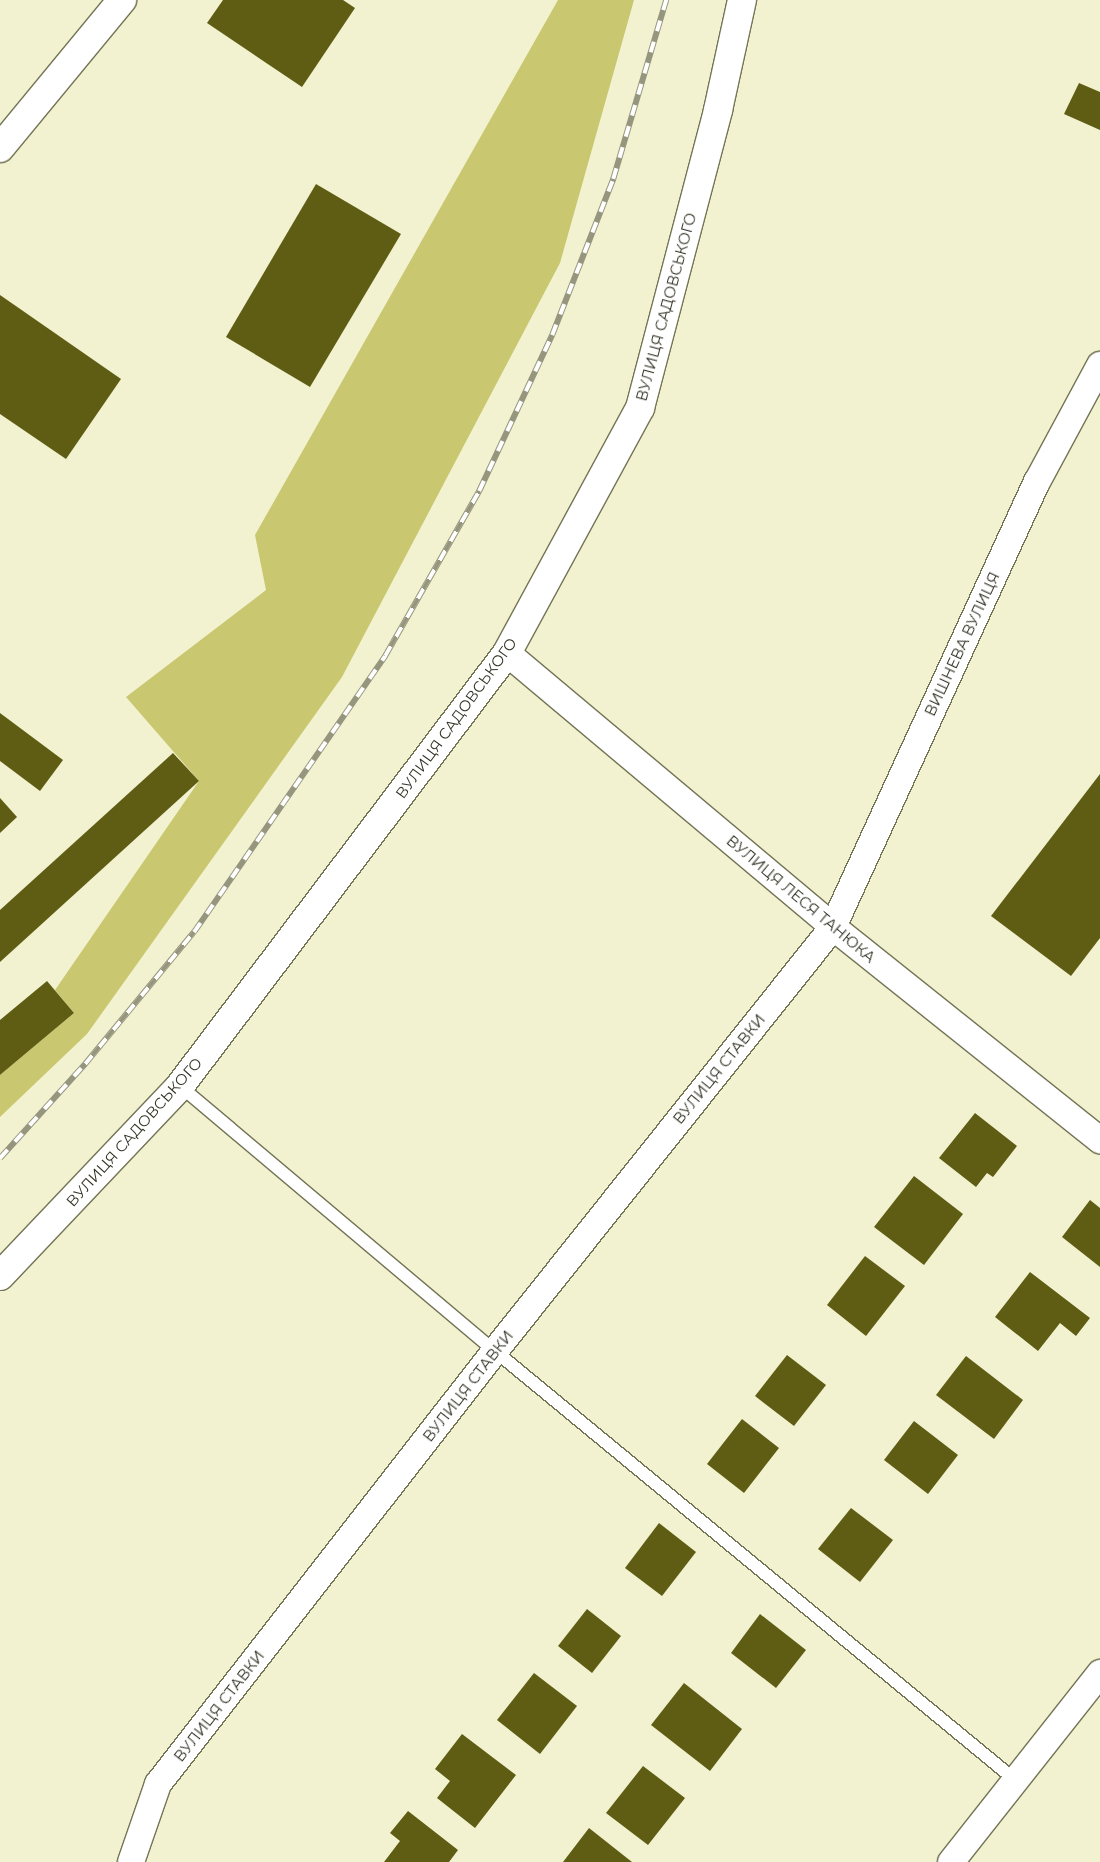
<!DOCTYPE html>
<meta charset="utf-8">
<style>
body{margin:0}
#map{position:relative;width:1100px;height:1862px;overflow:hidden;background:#f2f2d1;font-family:Montserrat,sans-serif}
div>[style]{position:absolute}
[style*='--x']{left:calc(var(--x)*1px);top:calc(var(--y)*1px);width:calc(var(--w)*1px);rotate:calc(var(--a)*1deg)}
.green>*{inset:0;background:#c9c870}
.building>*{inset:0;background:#5f5d14}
.roads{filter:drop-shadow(1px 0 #747456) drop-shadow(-1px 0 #747456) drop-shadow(0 1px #747456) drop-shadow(0 -1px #747456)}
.lane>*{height:12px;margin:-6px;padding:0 6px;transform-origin:6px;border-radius:6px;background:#fff}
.street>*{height:26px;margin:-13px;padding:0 13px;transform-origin:13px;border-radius:13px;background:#fff}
.secondary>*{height:28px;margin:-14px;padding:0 14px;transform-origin:14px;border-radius:14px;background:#fff}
.rail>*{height:5.5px;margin-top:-2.75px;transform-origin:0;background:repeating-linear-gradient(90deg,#fff 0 11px,#96967f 0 22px);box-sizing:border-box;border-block:1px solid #96967f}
span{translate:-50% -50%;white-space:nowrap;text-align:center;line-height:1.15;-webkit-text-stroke:5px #fff;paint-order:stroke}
.street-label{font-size:15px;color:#333326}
</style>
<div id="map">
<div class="green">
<i style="clip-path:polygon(558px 0,634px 0,560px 263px,342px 677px,87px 1034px,0 1117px,0 1075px,74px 1013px,55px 990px,199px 781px,126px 697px,266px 590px,255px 535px)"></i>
</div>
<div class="building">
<i style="clip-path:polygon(223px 0,343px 0,355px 8px,302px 87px,207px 23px)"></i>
<i style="clip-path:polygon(1079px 83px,1100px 92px,1100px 130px,1064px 114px)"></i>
<i style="clip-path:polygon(316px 184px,401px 234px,310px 387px,226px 337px)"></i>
<i style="clip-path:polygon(0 295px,121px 379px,66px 459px,0 414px)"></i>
<i style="clip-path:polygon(0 713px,63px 760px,40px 791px,0 761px)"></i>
<i style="clip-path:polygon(173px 753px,199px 781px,0 962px,0 910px)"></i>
<i style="clip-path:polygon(1100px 774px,1100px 938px,1071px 976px,991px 916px)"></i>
<i style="clip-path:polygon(0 798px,17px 817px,0 833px)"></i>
<i style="clip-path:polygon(47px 981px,74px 1013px,0 1075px,0 1020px)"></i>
<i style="clip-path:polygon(975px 1113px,1017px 1146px,993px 1177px,987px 1173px,976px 1187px,939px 1158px)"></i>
<i style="clip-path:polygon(914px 1176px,963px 1214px,924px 1265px,874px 1227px)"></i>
<i style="clip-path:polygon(1090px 1200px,1100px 1208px,1100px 1267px,1062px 1237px)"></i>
<i style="clip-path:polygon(865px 1256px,905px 1286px,866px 1336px,827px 1305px)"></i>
<i style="clip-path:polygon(1030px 1272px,1090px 1318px,1076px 1336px,1060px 1323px,1038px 1351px,995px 1317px)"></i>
<i style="clip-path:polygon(787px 1355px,826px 1385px,794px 1426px,755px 1396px)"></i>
<i style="clip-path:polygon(966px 1356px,1023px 1400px,994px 1439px,936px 1395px)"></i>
<i style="clip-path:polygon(742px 1419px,779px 1448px,744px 1493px,707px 1464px)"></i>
<i style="clip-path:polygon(914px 1421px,958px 1455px,928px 1494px,884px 1460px)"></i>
<i style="clip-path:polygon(851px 1508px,893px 1540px,860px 1582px,818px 1549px)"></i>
<i style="clip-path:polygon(659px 1523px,696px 1552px,662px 1596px,625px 1568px)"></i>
<i style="clip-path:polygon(587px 1609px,621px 1636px,592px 1673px,558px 1646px)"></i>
<i style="clip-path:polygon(760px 1614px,806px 1650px,776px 1688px,731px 1653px)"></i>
<i style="clip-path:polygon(534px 1673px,577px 1706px,540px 1754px,497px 1720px)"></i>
<i style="clip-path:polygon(684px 1683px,742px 1729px,710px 1771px,651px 1725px)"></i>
<i style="clip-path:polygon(462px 1734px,516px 1775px,475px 1828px,437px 1798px,450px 1781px,435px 1769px)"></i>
<i style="clip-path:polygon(643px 1766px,685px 1798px,648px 1845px,606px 1813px)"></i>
<i style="clip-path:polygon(408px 1811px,458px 1850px,449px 1862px,384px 1862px,400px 1841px,390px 1833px)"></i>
<i style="clip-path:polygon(589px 1828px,632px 1862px,563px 1862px)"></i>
</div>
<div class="roads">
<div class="lane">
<i style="--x:180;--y:1086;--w:412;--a:40.1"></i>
<i style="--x:495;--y:1351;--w:673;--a:39.51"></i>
</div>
<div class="street">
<i style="--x:507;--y:653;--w:426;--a:40"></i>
<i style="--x:833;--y:927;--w:342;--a:38.6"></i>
<i style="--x:131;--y:1862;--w:83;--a:-70.9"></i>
<i style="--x:158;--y:1784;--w:549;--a:-52.11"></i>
<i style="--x:495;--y:1351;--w:542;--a:-51.44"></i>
<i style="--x:833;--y:927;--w:490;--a:-65.4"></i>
<i style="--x:1037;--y:482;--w:133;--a:-61.7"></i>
<i style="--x:951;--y:1862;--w:241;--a:-51.7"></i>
</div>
<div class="secondary">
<i style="--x:0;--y:148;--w:192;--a:-50.5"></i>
<i style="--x:0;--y:1276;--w:262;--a:-46.5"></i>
<i style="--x:180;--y:1086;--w:543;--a:-52.94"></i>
<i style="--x:507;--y:653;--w:279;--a:-61.5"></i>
<i style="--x:640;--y:408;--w:308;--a:-75.3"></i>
<i style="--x:718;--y:110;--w:113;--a:-77.7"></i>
</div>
</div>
<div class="rail">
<i style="--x:0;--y:1158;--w:127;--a:-47.9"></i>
<i style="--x:85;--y:1064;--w:171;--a:-50.5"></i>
<i style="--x:194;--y:932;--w:336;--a:-55.3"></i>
<i style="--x:385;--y:656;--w:190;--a:-60.3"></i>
<i style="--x:479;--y:491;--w:172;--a:-64.9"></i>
<i style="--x:552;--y:335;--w:168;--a:-68.6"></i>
<i style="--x:613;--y:179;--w:187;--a:-73.5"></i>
</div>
<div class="street-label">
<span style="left:666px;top:307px;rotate:-75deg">ВУЛИЦЯ САДОВСЬКОГО</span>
<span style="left:962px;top:644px;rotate:-65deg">ВИШНЕВА ВУЛИЦЯ</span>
<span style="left:456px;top:718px;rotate:-54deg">ВУЛИЦЯ САДОВСЬКОГО</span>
<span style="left:801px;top:899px;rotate:40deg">ВУЛИЦЯ ЛЕСЯ ТАНЮКА</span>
<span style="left:719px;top:1069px;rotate:-51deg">ВУЛИЦЯ СТАВКИ</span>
<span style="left:134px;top:1132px;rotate:-48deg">ВУЛИЦЯ САДОВСЬКОГО</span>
<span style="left:468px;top:1386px;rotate:-52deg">ВУЛИЦЯ СТАВКИ</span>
<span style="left:219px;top:1706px;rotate:-52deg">ВУЛИЦЯ СТАВКИ</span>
</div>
</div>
